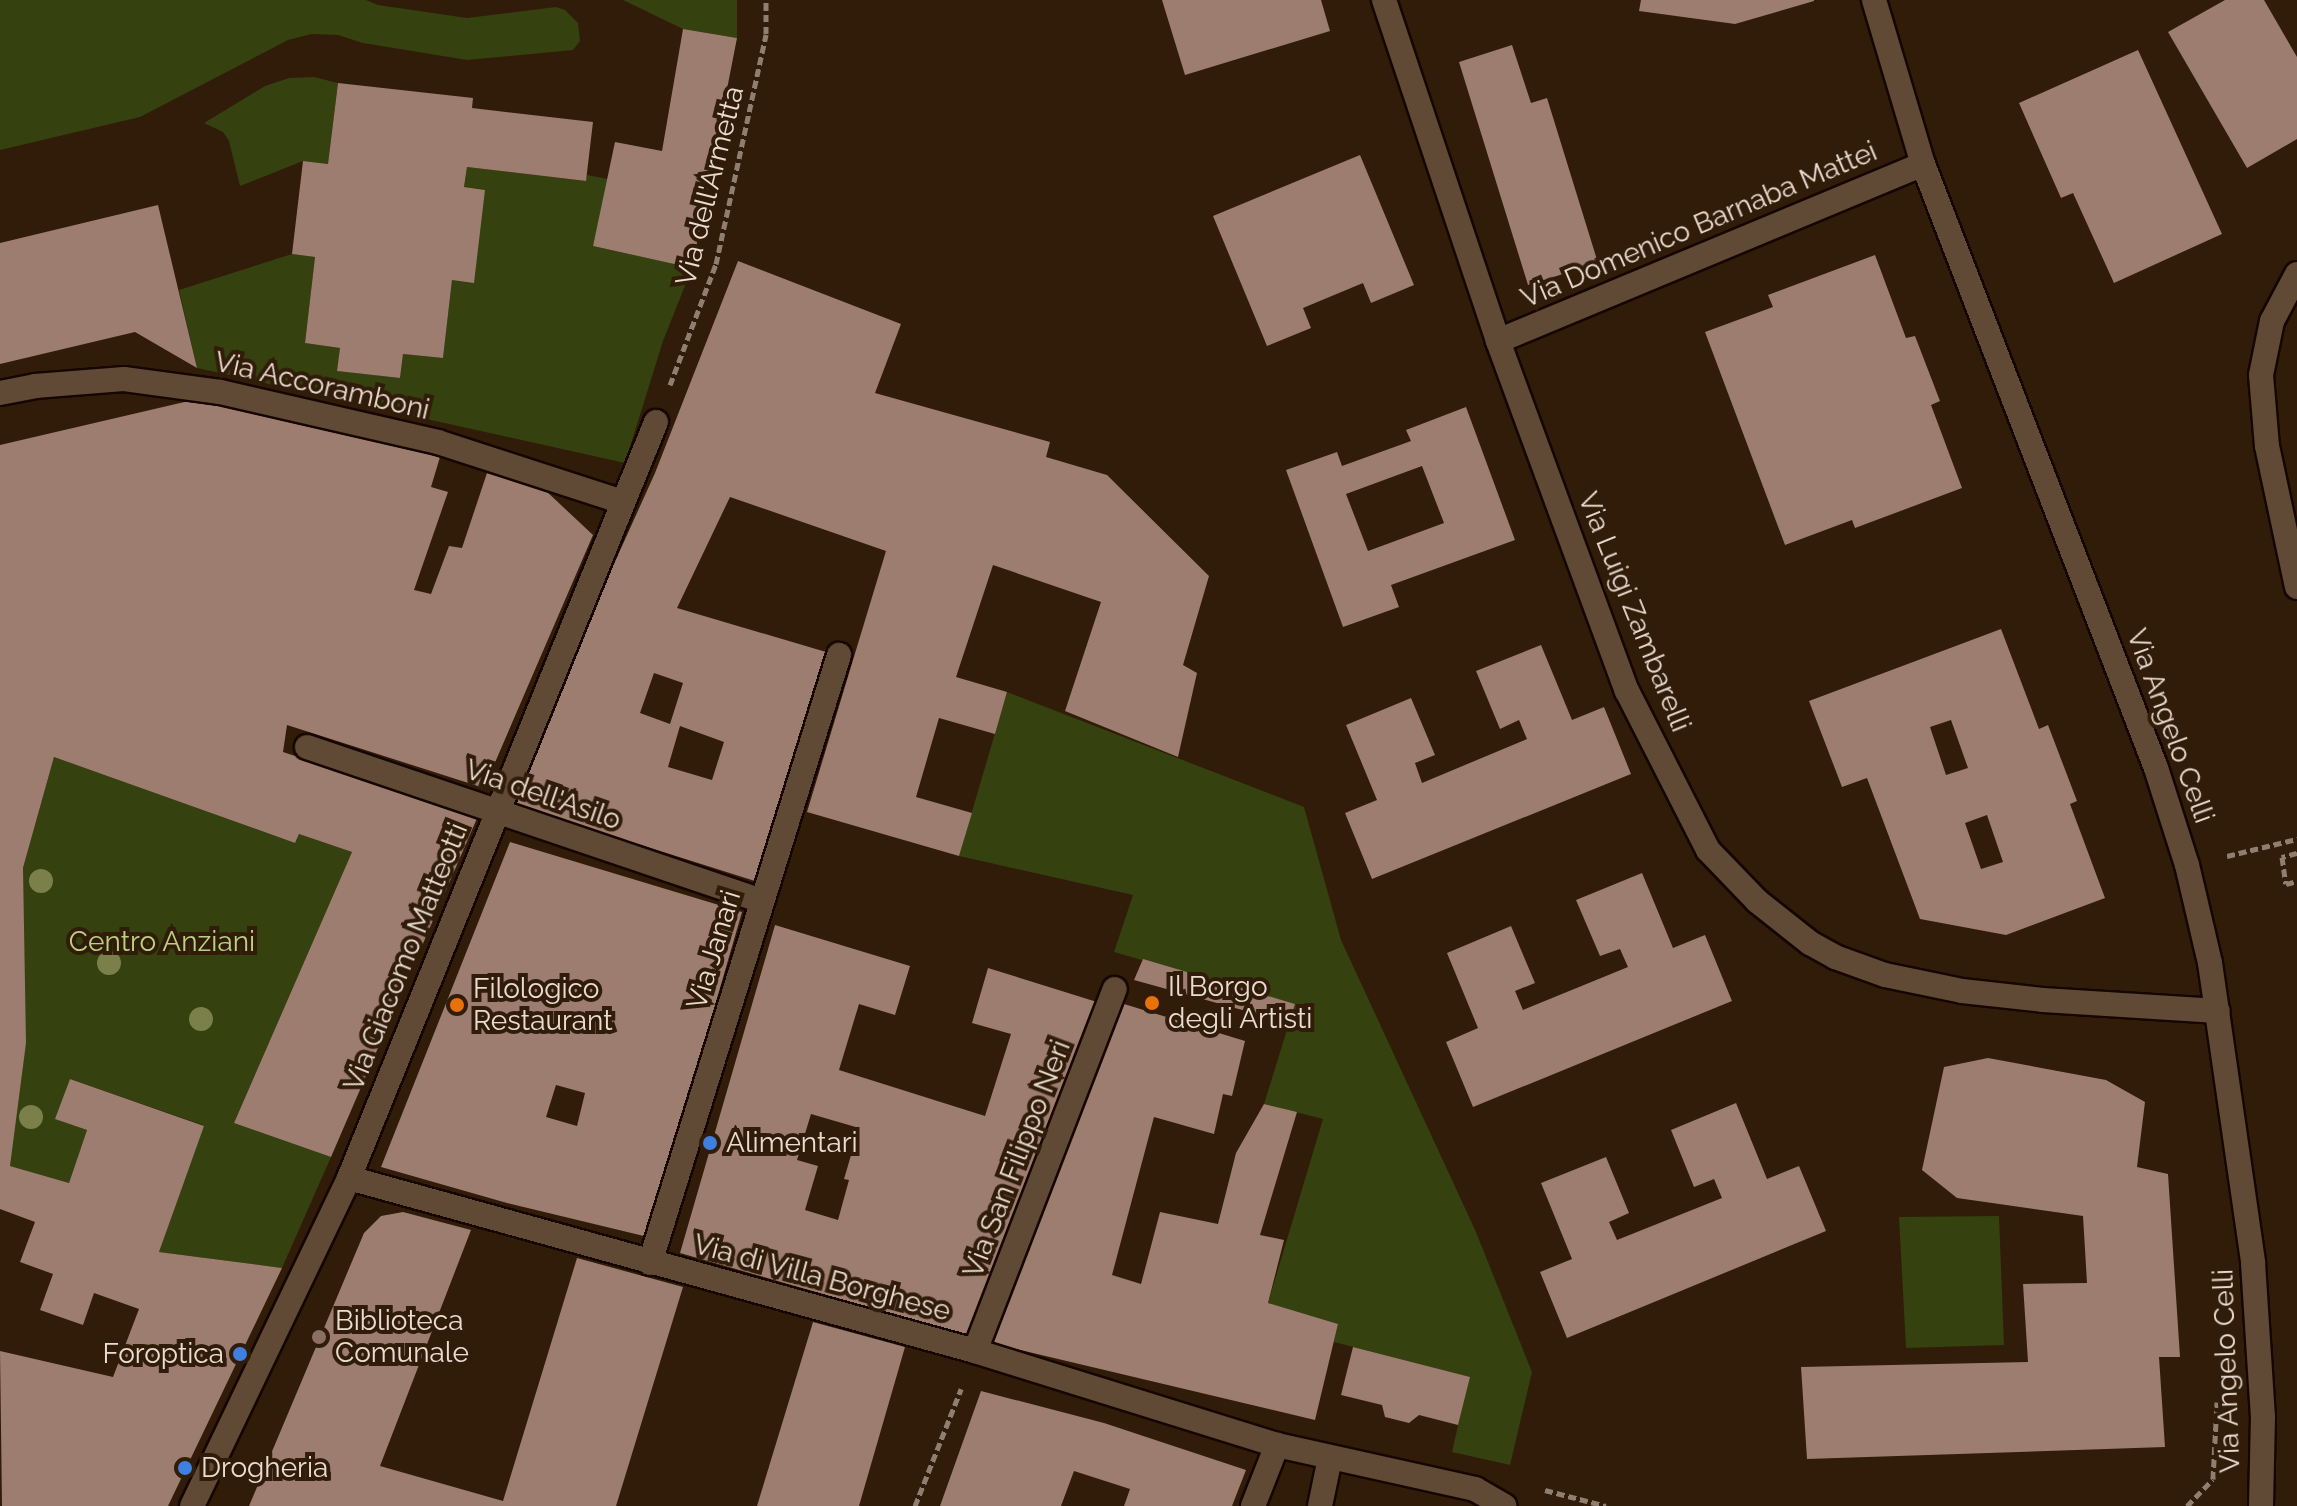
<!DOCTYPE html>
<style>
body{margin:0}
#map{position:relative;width:2297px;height:1506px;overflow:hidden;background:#301c09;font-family:Raleway,sans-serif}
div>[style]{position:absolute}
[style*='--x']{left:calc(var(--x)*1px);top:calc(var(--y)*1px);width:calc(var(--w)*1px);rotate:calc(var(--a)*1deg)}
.green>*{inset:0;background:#35410f}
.building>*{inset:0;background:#9c7d6f}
.path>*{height:5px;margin-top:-2.5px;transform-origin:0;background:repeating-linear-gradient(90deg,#907f70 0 8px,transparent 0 12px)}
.roads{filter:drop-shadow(2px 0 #170600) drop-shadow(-2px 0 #170600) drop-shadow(0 2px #170600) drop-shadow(0 -2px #170600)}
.lane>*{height:24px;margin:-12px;padding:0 12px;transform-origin:12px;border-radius:12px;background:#604935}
.street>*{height:24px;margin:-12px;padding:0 12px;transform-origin:12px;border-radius:12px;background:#604935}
.secondary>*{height:24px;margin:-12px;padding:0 12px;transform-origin:12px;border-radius:12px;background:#604935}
.trees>*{width:24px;height:24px;margin:-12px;border-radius:50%;background:#7b804a}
.dots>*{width:22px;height:22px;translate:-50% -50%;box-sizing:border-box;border:4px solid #301c09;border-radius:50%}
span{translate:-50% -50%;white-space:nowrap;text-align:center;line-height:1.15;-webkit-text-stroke:8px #301c09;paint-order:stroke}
.street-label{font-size:28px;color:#eadcd0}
.park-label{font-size:28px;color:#b9d180}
.poi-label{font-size:28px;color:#eadcd0}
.left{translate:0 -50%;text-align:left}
.right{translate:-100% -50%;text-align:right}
</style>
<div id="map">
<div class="green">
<i style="clip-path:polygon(0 0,366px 0,378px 5px,467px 18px,556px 7px,565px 10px,578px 23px,580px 41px,573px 50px,467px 60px,363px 43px,338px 35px,312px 34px,288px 40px,140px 117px,0 150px)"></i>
<i style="clip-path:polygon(623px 0,737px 0,737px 38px,683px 29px)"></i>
<i style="clip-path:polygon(314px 77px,338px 83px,328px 164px,303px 161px,240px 186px,229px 141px,223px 132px,204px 123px,265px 86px,289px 78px)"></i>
<i style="clip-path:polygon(467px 167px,585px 181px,587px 175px,608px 179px,593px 246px,692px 268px,663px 341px,625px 463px,197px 368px,179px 290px,292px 254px,315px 257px,305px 343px,340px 348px,338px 371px,400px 378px,403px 354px,443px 358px,452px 280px,485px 190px,464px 187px)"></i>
<i style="clip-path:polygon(1007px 692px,1304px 807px,1341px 940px,1476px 1232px,1532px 1372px,1510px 1465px,1452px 1452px,1469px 1377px,1334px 1342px,1338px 1324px,1268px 1303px,1323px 1119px,1264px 1104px,1295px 1004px,1114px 952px,1133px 895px,959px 856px)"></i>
<i style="clip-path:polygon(54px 757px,295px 843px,299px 834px,352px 852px,234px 1123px,331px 1157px,282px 1268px,159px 1252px,203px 1125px,70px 1079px,56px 1119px,87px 1130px,69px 1183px,10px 1166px,23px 868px)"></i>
<i style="clip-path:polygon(1999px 1216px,2004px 1345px,1906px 1348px,1899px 1217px)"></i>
</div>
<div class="building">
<i style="clip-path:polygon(1162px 0,1321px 0,1330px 31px,1185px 75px)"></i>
<i style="clip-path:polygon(1641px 0,1814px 0,1814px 1px,1735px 24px,1639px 11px)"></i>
<i style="clip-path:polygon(2225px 0,2264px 0,2297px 57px,2297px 139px,2247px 168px,2168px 32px)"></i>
<i style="clip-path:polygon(683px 29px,737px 38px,692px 268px,593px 246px,615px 142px,662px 151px)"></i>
<i style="clip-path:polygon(1512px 45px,1531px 103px,1547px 98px,1598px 263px,1528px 285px,1459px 62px)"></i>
<i style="clip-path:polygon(2138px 50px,2222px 234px,2114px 283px,2073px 193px,2061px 198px,2019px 103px)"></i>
<i style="clip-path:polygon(338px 83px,473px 98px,472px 108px,593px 122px,586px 181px,467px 167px,464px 187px,485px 190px,474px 283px,452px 280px,443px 358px,403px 354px,400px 378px,337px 371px,340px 348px,305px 343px,315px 257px,292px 254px,303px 161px,328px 164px)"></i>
<i style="clip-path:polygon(1360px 155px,1414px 285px,1371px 303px,1363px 283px,1303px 308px,1311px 328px,1267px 346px,1213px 216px)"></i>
<i style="clip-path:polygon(158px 205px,197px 368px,135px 332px,0 364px,0 243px)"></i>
<i style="clip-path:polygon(1875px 255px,1906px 338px,1915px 336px,1940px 401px,1931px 405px,1962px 488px,1855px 528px,1852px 520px,1785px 545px,1705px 332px,1773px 307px,1768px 295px)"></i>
<i style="clip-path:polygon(evenodd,738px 261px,901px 324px,875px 393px,1050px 442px,1046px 457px,1107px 475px,1209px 576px,1183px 665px,1197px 673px,1178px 757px,1065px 711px,1101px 602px,993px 565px,956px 677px,1007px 692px,995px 734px,939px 718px,916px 797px,972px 813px,959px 856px,807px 812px,886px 551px,730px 497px,677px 608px,826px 652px,755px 881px,514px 805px,604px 586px,655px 473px,738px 261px,654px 673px,683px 683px,670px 724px,640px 713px,654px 673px,738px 261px,680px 726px,724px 742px,712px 780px,668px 767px,680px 726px)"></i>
<i style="clip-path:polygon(193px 400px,354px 435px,440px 457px,431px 487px,448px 492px,414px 590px,431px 594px,449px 546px,462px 548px,487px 473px,545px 490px,593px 535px,484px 788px,287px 725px,283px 752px,478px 816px,331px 1157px,234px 1123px,352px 852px,299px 834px,295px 843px,54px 757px,23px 868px,26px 1043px,10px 1166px,69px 1183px,87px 1130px,55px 1119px,70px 1079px,204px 1126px,159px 1252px,282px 1268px,168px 1506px,2px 1506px,0 1351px,113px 1377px,139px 1309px,94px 1293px,83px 1325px,40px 1310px,53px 1274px,20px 1262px,35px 1222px,0 1209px,0 445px)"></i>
<i style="clip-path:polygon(evenodd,1466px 407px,1515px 540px,1391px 585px,1399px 607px,1343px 627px,1286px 470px,1337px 452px,1342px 466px,1411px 441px,1406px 430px,1466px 407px,1422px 466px,1444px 523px,1368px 551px,1346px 494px,1422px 466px)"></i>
<i style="clip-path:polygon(evenodd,2001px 629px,2039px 729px,2048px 725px,2077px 801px,2070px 804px,2105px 898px,2006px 935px,1920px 919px,1867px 778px,1842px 787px,1809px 701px,2001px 629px,1951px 720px,1968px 768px,1946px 775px,1930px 727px,1951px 720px,2001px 629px,1987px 815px,2003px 862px,1981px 869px,1965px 823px,1987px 815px)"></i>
<i style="clip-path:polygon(1541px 645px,1572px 720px,1604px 707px,1631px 774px,1372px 879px,1345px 813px,1377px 800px,1346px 725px,1411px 698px,1435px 755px,1415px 763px,1422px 783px,1527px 739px,1519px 720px,1500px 729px,1476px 671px)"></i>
<i style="clip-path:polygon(evenodd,510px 842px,742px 912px,648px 1237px,507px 1203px,381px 1167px,510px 842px,556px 1085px,585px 1093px,577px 1126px,546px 1117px,556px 1085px)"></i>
<i style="clip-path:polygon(1642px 873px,1673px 948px,1705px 935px,1732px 1001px,1473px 1107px,1446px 1042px,1478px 1028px,1447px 953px,1511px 926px,1535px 983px,1515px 991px,1523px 1010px,1628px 967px,1620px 949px,1600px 956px,1576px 900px)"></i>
<i style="clip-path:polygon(evenodd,775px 925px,910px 966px,895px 1015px,859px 1004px,839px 1070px,985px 1116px,1011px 1034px,972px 1023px,988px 968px,1097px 1002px,966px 1335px,680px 1253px,775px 925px,811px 1114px,859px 1128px,844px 1179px,849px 1180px,838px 1220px,805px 1210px,818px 1166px,797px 1160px,811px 1114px)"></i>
<i style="clip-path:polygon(1143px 959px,1295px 1004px,1289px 1023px,1134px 980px)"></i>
<i style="clip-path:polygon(1124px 1004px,1245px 1041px,1232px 1096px,1223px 1094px,1214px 1134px,1154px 1117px,1112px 1275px,1141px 1284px,1160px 1212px,1218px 1224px,1236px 1153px,1264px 1104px,1297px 1112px,1260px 1235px,1284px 1240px,1268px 1303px,1338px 1324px,1315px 1420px,991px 1343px)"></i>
<i style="clip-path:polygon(1988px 1058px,2106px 1080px,2145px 1102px,2137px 1167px,2168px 1174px,2180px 1357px,2159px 1357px,2165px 1447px,1807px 1459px,1801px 1367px,2028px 1362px,2023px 1284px,2087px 1283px,2083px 1216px,1957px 1198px,1922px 1170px,1944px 1067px)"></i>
<i style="clip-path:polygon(1736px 1103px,1767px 1179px,1799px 1166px,1826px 1231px,1567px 1338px,1540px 1272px,1572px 1259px,1541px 1183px,1606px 1157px,1629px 1213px,1609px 1222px,1617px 1240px,1722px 1198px,1714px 1179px,1694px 1187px,1671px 1130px)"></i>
<i style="clip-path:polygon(403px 1212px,471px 1230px,380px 1466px,503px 1501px,577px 1258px,683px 1287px,616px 1506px,249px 1506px,364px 1233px,381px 1216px)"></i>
<i style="clip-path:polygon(813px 1322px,905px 1347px,859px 1506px,757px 1506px)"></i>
<i style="clip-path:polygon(1353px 1347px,1470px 1377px,1458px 1425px,1419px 1415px,1409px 1423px,1385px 1417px,1382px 1405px,1341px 1395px)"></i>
<i style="clip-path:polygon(981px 1391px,1104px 1423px,1246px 1470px,1232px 1506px,1124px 1506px,1130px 1489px,1074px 1471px,1061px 1506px,940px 1506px)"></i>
</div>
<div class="path">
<i style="--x:670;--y:385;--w:129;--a:-69.2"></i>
<i style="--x:716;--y:264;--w:235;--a:-77.7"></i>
<i style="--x:766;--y:34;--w:34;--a:-90"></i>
<i style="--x:2297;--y:853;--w:16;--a:165"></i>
<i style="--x:2282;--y:857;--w:27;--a:82"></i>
<i style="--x:2286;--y:884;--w:11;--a:-15"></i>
<i style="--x:2227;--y:856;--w:72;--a:-13.7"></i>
<i style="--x:1545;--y:1490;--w:63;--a:14.7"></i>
<i style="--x:915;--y:1506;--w:126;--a:-68.5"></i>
<i style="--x:2187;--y:1506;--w:37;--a:-46"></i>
<i style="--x:2213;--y:1479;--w:77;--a:-87"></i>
</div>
<div class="roads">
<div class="lane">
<i style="--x:0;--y:393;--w:36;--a:-11"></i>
<i style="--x:35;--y:386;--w:89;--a:-4.5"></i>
<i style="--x:124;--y:379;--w:97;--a:7.7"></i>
<i style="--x:220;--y:392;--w:224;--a:12.9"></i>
<i style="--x:438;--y:442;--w:194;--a:18"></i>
<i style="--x:307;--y:747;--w:478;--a:18.7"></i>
<i style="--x:349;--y:1178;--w:816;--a:-67.9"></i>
<i style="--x:650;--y:1263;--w:637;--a:-72.73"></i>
<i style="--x:975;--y:1351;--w:388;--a:-68.9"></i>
<i style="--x:1320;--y:1506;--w:49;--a:-78.2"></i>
</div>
<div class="street">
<i style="--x:1384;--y:0;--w:360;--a:71.5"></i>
<i style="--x:1498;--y:341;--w:373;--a:69.8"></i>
<i style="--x:1627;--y:691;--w:178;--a:63"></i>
<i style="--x:1708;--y:850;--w:71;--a:46.1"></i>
<i style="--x:1757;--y:901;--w:68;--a:38.4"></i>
<i style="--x:1810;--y:943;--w:29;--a:29"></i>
<i style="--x:1835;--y:957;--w:53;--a:19.8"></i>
<i style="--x:1885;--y:975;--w:79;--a:11.7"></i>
<i style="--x:1962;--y:991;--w:81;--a:6.3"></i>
<i style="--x:2043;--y:1000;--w:175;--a:3.6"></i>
<i style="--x:2297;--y:274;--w:53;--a:118"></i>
<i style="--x:2272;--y:321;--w:55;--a:101.5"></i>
<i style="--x:2261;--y:375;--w:71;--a:85.2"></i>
<i style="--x:2267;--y:446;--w:144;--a:78"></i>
<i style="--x:1498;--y:341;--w:460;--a:-22.6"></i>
<i style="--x:192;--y:1506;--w:364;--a:-64.4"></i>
<i style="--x:349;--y:1178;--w:649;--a:15.45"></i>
<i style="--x:975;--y:1351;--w:316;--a:17.3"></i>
<i style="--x:1277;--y:1445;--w:203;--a:12.5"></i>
<i style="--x:1475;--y:1489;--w:34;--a:30"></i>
<i style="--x:1253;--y:1506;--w:66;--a:-68.5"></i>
</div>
<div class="secondary">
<i style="--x:1874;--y:0;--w:171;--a:73.4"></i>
<i style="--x:1923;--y:164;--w:647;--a:68.91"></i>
<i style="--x:2156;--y:768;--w:102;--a:72.3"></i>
<i style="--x:2187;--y:865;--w:101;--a:76.8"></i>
<i style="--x:2210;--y:963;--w:303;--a:81.8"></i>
<i style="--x:2253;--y:1263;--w:154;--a:86.3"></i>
<i style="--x:2263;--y:1417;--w:89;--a:91.3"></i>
</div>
</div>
<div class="trees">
<i style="left:41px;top:881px"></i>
<i style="left:109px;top:963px"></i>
<i style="left:201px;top:1019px"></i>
<i style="left:31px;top:1117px"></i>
</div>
<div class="dots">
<i style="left:1152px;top:1003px;background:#e8710a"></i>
<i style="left:457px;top:1005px;background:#e8710a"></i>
<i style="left:710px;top:1143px;background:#3f7fe0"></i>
<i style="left:319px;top:1337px;background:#8d6e63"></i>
<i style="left:240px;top:1354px;background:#3f7fe0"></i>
<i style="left:185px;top:1468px;background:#3f7fe0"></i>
</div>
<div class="street-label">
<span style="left:710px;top:186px;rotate:-76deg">Via dell'Armetta</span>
<span style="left:1699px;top:225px;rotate:-23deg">Via Domenico Barnaba Mattei</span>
<span style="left:322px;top:386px;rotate:13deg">Via Accoramboni</span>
<span style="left:1634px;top:612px;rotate:68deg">Via Luigi Zambarelli</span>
<span style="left:2170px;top:726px;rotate:70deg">Via Angelo Celli</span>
<span style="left:543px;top:795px;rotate:19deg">Via dell'Asilo</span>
<span style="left:714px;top:950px;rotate:-73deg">Via Janari</span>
<span style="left:406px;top:957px;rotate:-68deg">Via Giacomo Matteotti</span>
<span style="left:1017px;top:1159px;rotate:-69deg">Via San Filippo Neri</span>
<span style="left:822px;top:1278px;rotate:15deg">Via di Villa Borghese</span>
<span style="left:2227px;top:1371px;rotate:-92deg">Via Angelo Celli</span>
</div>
<div class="park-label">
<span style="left:162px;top:942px">Centro Anziani</span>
</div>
<div class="poi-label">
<span class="left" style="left:1168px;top:1003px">Il Borgo<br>degli Artisti</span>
<span class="left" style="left:473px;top:1005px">Filologico<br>Restaurant</span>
<span class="left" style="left:726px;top:1143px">Alimentari</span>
<span class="left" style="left:335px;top:1337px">Biblioteca<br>Comunale</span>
<span class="right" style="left:224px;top:1354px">Foroptica</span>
<span class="left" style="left:201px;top:1468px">Drogheria</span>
</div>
</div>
